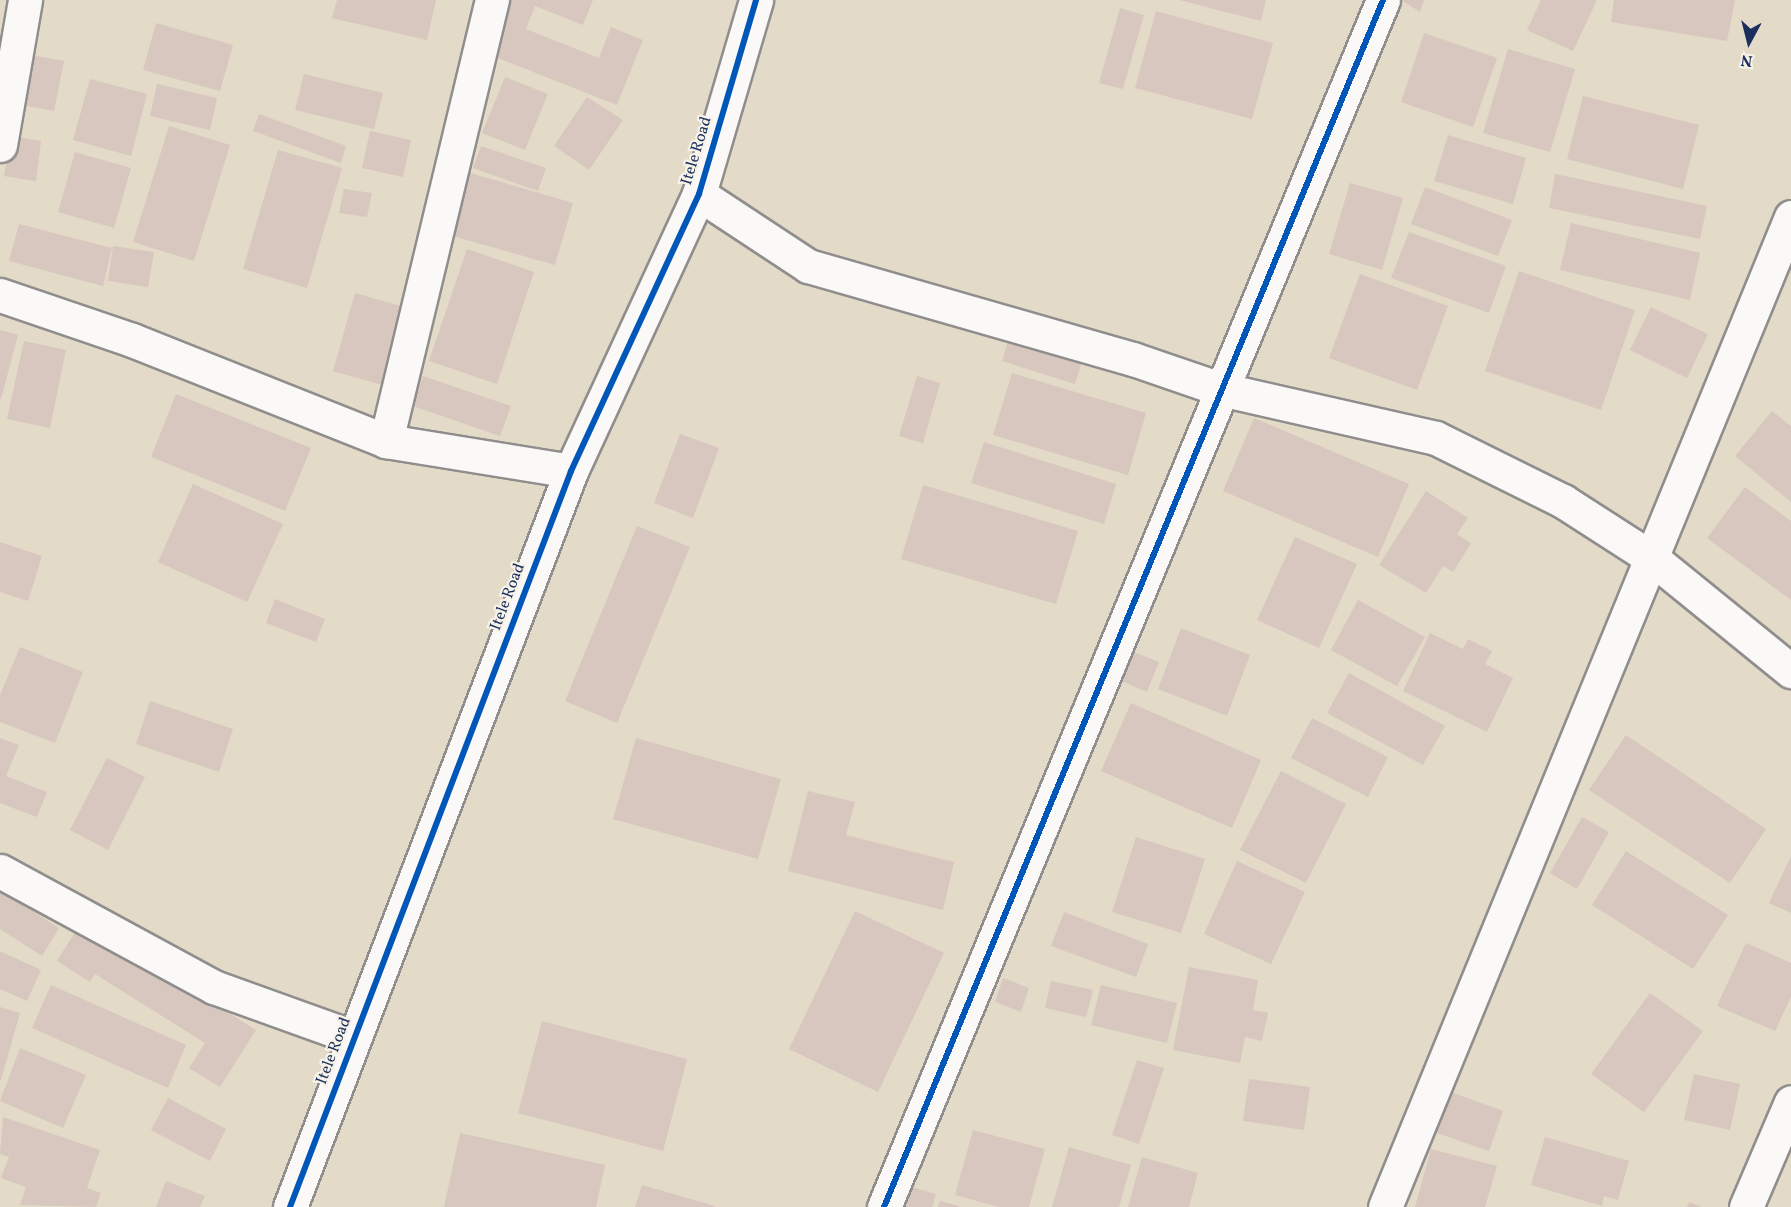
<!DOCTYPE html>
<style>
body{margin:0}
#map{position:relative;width:1791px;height:1207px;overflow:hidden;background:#e3dac8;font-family:Vollkorn,serif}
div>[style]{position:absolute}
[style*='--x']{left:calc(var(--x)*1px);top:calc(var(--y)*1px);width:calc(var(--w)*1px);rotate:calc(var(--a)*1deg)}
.building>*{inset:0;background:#d8c7be}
.roads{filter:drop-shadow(2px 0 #8f8e8d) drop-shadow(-2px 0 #8f8e8d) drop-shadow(0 2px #8f8e8d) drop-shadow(0 -2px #8f8e8d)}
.minor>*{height:33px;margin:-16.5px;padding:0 16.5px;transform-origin:16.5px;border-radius:16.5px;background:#fbf9f7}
.cycleway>*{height:6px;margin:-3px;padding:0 3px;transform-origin:3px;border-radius:3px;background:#0057b8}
span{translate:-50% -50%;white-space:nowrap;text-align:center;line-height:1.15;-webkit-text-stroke:4.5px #f7f3e8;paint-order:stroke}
.street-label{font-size:16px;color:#1b2f5e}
.north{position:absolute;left:1719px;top:12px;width:60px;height:60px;-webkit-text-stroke:4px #f7f3e8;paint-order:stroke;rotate:187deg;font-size:16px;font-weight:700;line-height:24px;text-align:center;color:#1b2f5e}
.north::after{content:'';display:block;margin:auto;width:21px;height:27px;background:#1b2f5e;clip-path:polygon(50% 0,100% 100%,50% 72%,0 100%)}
</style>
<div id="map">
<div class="building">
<i style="clip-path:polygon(337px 0,436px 0,427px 40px,332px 18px)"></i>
<i style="clip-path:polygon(506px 0,593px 0,583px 25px,535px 6px,526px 29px,599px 58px,611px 27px,643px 40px,617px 105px,485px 53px)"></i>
<i style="clip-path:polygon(1179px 0,1266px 0,1261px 21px)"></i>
<i style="clip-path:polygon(1401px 0,1424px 0,1420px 12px)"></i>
<i style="clip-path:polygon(1541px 0,1597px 0,1573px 51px,1527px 30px)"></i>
<i style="clip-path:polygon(1614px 0,1735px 0,1727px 41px,1611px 22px)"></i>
<i style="clip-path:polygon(1120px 8px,1144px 15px,1123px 89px,1099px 83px)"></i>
<i style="clip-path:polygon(1156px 11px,1273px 43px,1252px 119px,1135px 88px)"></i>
<i style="clip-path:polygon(156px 23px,233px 45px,220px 91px,143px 70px)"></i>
<i style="clip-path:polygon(1424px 33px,1497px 58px,1473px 127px,1401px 102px)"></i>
<i style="clip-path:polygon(1508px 49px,1575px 69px,1550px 152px,1483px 133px)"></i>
<i style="clip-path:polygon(31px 55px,64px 61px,54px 111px,22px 105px)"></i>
<i style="clip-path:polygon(304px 74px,383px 93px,374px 129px,295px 110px)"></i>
<i style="clip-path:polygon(505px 77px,548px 94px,525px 150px,482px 133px)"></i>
<i style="clip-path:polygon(90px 79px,147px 94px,131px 156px,73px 140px)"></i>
<i style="clip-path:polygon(157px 84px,217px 98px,210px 130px,150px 116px)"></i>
<i style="clip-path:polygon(1583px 96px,1699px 125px,1683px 189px,1567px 159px)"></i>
<i style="clip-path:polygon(587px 97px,623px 120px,589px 170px,554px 146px)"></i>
<i style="clip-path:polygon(259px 114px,346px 146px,341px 163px,253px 131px)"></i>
<i style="clip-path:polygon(169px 126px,230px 145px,194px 261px,133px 242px)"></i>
<i style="clip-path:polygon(370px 131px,411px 140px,403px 177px,362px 168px)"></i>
<i style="clip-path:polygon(1448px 135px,1526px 158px,1513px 204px,1434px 181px)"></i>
<i style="clip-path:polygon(11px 136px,41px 141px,36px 181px,4px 176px)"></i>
<i style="clip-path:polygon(481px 146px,546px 168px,538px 191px,473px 168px)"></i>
<i style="clip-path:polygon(278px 150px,342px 168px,307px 288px,243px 269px)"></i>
<i style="clip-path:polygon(75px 152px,131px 168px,114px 228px,58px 212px)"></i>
<i style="clip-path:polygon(460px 170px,573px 203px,555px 265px,442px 233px)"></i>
<i style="clip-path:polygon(1555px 174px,1707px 206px,1700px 239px,1549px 208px)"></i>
<i style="clip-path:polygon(1350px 183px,1403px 198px,1382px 270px,1329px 254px)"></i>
<i style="clip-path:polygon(1425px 187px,1512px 220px,1498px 256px,1411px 224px)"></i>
<i style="clip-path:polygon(344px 189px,372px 193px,367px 217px,339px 213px)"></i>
<i style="clip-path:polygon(1571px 223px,1700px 253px,1690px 300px,1560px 270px)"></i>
<i style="clip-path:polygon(19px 224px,112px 248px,103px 286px,9px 261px)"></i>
<i style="clip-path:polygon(1409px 232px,1506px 266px,1489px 313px,1391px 278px)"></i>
<i style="clip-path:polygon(113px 246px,154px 252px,148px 287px,108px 281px)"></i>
<i style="clip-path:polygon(467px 249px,534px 272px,497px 384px,429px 361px)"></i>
<i style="clip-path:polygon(1519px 271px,1635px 310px,1601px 410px,1485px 371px)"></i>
<i style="clip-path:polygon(1360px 274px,1448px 306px,1417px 390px,1329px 358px)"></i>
<i style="clip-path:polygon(355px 293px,404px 307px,382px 385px,333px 371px)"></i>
<i style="clip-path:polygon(1651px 307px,1708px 334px,1687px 378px,1630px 350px)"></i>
<i style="clip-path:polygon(0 330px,18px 335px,1px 399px,0 399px)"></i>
<i style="clip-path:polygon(1009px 338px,1082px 361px,1075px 384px,1002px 361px)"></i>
<i style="clip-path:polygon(24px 341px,66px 350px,50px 428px,7px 419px)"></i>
<i style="clip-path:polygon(1012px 373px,1146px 413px,1128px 475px,993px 435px)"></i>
<i style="clip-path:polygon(423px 376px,511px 406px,500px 436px,413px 406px)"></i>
<i style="clip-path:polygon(917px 376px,940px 383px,923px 443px,899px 436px)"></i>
<i style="clip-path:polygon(176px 394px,311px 448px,285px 511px,151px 457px)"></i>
<i style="clip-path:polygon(1772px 411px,1791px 426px,1791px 502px,1735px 456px)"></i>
<i style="clip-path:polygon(1254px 418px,1409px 484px,1378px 557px,1223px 491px)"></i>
<i style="clip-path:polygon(680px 434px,719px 448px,693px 518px,654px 503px)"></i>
<i style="clip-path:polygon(984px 442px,1116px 484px,1104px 524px,971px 483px)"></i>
<i style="clip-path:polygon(193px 484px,283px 524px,247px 602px,158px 562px)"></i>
<i style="clip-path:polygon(923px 485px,1078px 531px,1056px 604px,901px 559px)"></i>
<i style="clip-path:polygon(1745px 487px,1791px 521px,1791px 600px,1707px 538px)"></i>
<i style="clip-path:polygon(1426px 491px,1468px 518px,1457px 534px,1471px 543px,1453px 572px,1443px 566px,1426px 593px,1379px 565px)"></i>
<i style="clip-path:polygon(637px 526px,690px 547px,617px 723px,565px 701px)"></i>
<i style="clip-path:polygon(1295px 537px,1357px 564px,1319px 648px,1257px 620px)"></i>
<i style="clip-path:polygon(0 542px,42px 556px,28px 601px,0 592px)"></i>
<i style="clip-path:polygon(275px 599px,325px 619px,316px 642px,266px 623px)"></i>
<i style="clip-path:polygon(1358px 600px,1425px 637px,1397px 686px,1331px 650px)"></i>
<i style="clip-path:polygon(1181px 628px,1250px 655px,1227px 716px,1158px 689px)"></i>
<i style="clip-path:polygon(1430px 633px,1463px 649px,1468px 639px,1492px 651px,1485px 664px,1513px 678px,1487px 732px,1403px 691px)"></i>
<i style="clip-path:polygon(20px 647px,83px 672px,55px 743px,0 722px,0 695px)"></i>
<i style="clip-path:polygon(1129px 650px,1159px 662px,1147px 692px,1117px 679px)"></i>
<i style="clip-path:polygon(1349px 673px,1445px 726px,1423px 765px,1327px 713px)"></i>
<i style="clip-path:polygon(150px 701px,233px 729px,219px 772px,136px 744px)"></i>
<i style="clip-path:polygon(1131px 703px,1261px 760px,1232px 828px,1101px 771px)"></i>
<i style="clip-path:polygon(1312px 718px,1388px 757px,1368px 797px,1291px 758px)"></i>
<i style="clip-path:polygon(1626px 735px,1766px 829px,1730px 883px,1589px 790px)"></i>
<i style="clip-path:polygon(0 738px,19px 745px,6px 776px,47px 792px,37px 817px,0 803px)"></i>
<i style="clip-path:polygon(636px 738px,781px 779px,758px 859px,613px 819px)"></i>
<i style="clip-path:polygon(107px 758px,145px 777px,108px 850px,70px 830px)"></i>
<i style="clip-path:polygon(1281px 771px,1346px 804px,1306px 883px,1240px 850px)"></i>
<i style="clip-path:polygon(808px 791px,855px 802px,846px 835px,954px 862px,943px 910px,788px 871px)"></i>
<i style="clip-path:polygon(1582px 817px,1609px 832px,1577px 889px,1550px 873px)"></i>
<i style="clip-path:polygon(1136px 837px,1205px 859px,1181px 933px,1112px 912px)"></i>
<i style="clip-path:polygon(1626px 851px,1728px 915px,1693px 969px,1592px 905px)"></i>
<i style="clip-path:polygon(1791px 856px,1791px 913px,1769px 903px)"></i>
<i style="clip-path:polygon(1237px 861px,1305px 892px,1271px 964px,1204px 934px)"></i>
<i style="clip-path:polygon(0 890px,59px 928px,42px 956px,0 929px)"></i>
<i style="clip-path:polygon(855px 911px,944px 953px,878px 1092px,789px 1049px)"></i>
<i style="clip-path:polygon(1064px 912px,1148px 944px,1136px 977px,1051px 946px)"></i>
<i style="clip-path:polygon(82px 921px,256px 1030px,220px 1087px,189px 1068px,205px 1043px,95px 974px,90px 982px,57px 961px)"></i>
<i style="clip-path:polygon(1746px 943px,1791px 963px,1791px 997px,1775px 1031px,1717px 1006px)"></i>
<i style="clip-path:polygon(0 951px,41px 970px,27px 1001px,0 989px)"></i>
<i style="clip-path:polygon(1189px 967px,1258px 980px,1253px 1010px,1268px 1013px,1262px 1041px,1245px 1037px,1240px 1063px,1173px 1050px)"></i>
<i style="clip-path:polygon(1003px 978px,1029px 988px,1021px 1012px,995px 1002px)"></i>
<i style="clip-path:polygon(1051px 981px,1093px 990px,1086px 1017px,1045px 1008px)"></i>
<i style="clip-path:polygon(51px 985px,186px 1045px,168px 1088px,32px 1028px)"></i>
<i style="clip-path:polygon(1101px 985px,1177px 1003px,1167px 1043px,1091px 1025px)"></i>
<i style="clip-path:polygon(1650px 993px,1703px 1031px,1644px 1112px,1591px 1074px)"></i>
<i style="clip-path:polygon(0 1007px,20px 1013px,1px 1080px,0 1080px)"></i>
<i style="clip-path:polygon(542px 1021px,687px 1059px,663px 1151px,518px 1113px)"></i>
<i style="clip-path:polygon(20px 1048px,86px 1075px,63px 1128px,0 1101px)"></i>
<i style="clip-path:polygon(1137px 1060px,1164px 1068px,1139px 1144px,1112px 1135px)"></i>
<i style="clip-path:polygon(1694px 1074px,1740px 1084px,1730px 1130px,1684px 1120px)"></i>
<i style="clip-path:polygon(1249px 1079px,1310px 1087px,1304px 1130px,1243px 1121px)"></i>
<i style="clip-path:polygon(1448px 1091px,1503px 1111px,1489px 1151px,1434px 1132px)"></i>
<i style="clip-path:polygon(168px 1098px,226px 1129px,210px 1161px,151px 1130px)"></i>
<i style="clip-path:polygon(3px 1117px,100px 1150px,87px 1188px,101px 1193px,96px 1207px,20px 1205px,26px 1187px,1px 1178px,9px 1157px,0 1154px)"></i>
<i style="clip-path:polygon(973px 1130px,1045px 1149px,1029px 1207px,999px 1207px,955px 1195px)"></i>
<i style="clip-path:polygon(460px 1133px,605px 1165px,596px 1207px,444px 1207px)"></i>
<i style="clip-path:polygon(1545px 1137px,1629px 1161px,1618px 1200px,1604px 1196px,1602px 1206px,1531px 1185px)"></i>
<i style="clip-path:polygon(1069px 1147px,1131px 1165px,1119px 1207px,1052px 1207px)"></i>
<i style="clip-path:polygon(1431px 1149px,1497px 1166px,1485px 1207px,1415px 1207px)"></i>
<i style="clip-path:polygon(1142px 1157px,1198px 1173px,1189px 1207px,1128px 1207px)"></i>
<i style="clip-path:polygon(166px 1181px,205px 1196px,200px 1207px,156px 1207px)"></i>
<i style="clip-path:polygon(642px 1185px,715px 1206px,715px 1207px,635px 1207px)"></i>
<i style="clip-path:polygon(905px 1185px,936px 1194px,932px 1207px,898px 1207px)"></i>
<i style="clip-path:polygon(940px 1201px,959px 1206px,959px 1207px,938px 1207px)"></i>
<i style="clip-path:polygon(1689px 1202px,1702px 1207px,1687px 1207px)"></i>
</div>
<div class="roads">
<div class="minor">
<i style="--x:0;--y:145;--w:147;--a:-80.2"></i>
<i style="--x:699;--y:194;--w:131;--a:33.4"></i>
<i style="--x:808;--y:266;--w:338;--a:16"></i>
<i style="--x:1133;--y:359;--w:92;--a:19"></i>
<i style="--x:1220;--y:389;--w:221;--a:12.8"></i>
<i style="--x:1436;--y:438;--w:142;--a:26.4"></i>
<i style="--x:1563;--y:501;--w:107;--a:32.8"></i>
<i style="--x:1653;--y:559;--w:178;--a:39.1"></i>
<i style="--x:0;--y:295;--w:139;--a:18.8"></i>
<i style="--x:132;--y:340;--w:273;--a:21.7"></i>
<i style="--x:386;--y:441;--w:187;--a:9.2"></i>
<i style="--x:386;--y:441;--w:454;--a:-76.5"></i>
<i style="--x:0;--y:871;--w:243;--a:28.5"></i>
<i style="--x:214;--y:987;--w:148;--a:19.8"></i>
<i style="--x:290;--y:1207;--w:788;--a:-69.1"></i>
<i style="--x:571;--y:471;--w:305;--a:-65.2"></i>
<i style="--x:699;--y:194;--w:202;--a:-73.6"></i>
<i style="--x:884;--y:1207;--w:1306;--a:-67.54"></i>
<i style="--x:1385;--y:1207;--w:1070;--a:-67.7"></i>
<i style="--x:1746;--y:1207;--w:114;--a:-66.8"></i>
</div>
</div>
<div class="cycleway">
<i style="--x:290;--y:1207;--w:788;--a:-69.1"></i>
<i style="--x:571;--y:471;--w:305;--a:-65.2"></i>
<i style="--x:699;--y:194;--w:202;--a:-73.6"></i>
<i style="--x:884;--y:1207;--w:1306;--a:-67.54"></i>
</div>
<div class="street-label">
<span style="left:697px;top:151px;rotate:-73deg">Itele Road</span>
<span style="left:508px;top:597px;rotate:-69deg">Itele Road</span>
<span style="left:334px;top:1051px;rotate:-69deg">Itele Road</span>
</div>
<div class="north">N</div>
</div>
